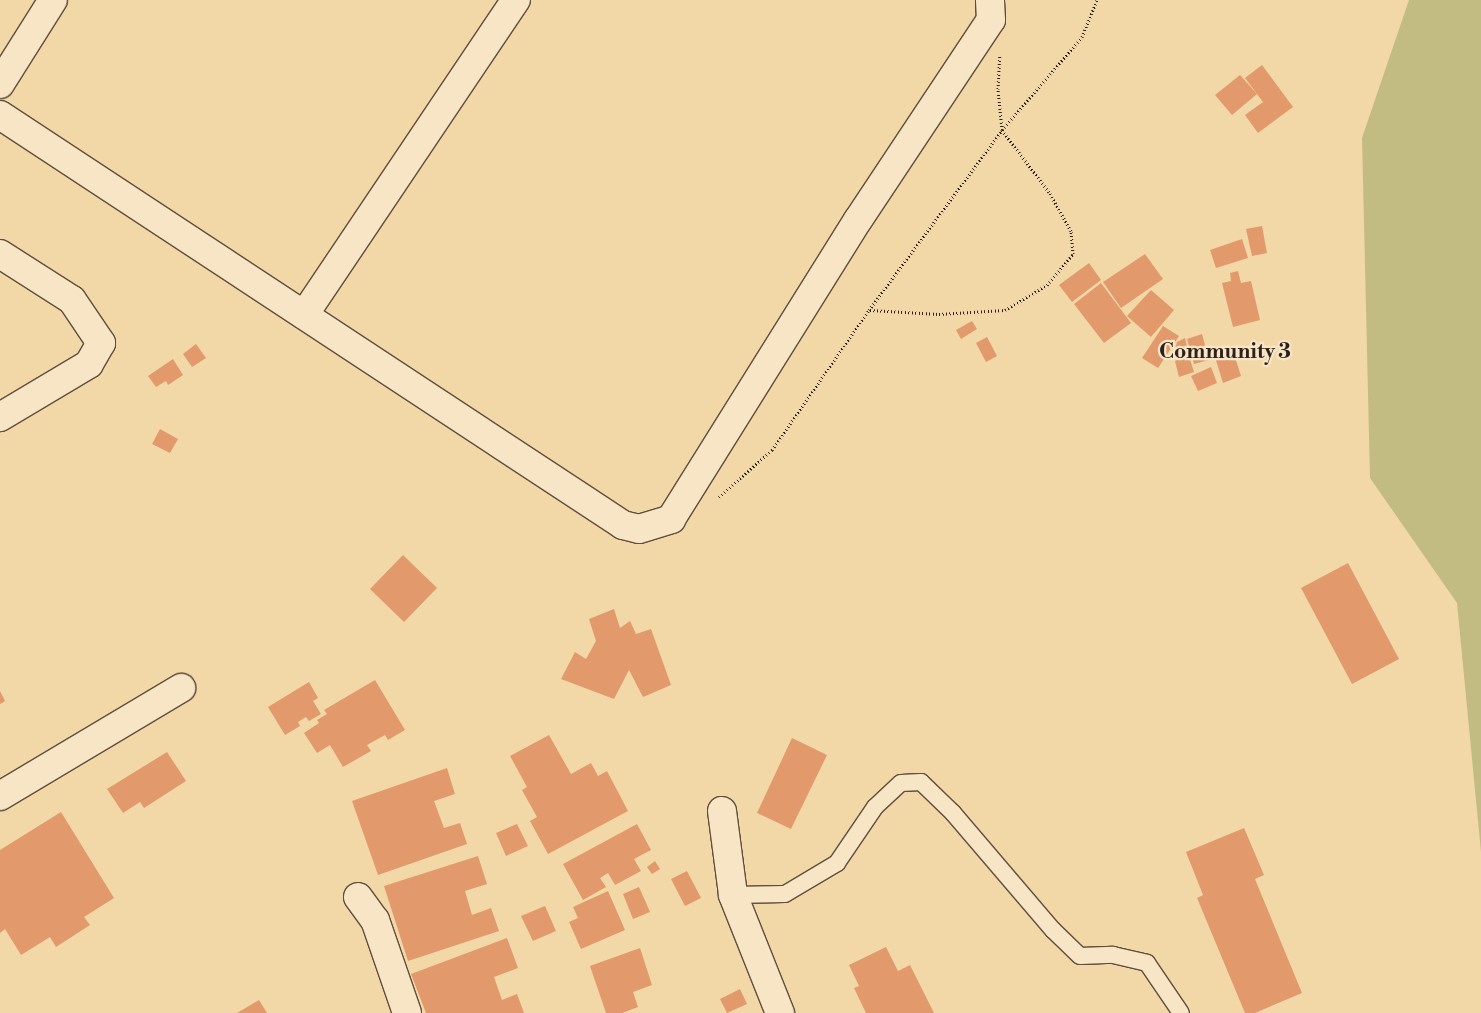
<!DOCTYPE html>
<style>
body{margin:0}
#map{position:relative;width:1481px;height:1013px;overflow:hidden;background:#f2d7a7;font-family:"Libre Bodoni",serif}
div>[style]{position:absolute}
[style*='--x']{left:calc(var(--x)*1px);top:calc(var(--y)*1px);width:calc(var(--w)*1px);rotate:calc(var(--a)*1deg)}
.green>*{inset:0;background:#c2bc82}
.building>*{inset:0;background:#e29a6c}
.path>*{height:3px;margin-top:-1.5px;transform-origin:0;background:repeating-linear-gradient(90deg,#2e211b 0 1px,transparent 0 3.5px)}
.roads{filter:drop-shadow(1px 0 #5f4e3e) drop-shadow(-1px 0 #5f4e3e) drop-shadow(0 1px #5f4e3e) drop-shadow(0 -1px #5f4e3e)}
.lane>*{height:16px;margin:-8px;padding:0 8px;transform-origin:8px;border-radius:8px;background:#f7e5c6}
.street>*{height:28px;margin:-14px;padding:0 14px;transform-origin:14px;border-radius:14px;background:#f7e5c6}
span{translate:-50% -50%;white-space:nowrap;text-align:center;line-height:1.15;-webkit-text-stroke:4.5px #f7e5c6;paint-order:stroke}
.district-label{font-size:21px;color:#2e211b;font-weight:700}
</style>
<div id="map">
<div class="green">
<i style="clip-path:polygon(1409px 0,1481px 0,1481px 852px,1457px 603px,1370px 478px,1362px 138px)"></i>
</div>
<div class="building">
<i style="clip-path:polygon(1262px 65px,1293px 107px,1258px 133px,1245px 115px,1263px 102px,1245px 78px)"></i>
<i style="clip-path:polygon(1240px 75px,1257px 94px,1232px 115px,1215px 95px)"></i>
<i style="clip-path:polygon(1262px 226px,1267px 253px,1252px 256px,1246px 229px)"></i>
<i style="clip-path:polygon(1242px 239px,1248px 258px,1216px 268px,1210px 250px)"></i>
<i style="clip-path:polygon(1145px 254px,1163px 279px,1121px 308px,1103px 282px)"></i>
<i style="clip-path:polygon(1089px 263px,1101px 280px,1072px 302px,1059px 285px)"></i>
<i style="clip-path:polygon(1238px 271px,1241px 283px,1251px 281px,1260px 320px,1233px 327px,1222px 283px,1231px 281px,1230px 273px)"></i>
<i style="clip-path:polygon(1101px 283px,1131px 323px,1104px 343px,1074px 304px)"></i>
<i style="clip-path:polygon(1151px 290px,1174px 310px,1151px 337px,1127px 316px)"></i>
<i style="clip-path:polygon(972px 321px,977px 329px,961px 339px,956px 330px)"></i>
<i style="clip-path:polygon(1163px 326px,1179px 336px,1158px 368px,1142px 358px)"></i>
<i style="clip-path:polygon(1202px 334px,1209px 360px,1194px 364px,1187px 339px)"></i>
<i style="clip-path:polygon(987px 337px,997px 356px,986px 362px,976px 343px)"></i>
<i style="clip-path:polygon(1185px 338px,1189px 354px,1173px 358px,1177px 342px)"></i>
<i style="clip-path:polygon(196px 344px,206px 358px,192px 367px,183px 354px)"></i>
<i style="clip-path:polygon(1232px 348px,1241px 376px,1223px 383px,1214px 354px)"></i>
<i style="clip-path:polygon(1189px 356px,1194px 372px,1179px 377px,1175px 361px)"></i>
<i style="clip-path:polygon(173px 359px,183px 375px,168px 385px,166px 381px,156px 387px,148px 376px)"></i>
<i style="clip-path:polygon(1211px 367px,1217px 383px,1198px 391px,1191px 376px)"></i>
<i style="clip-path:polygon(160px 429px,178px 439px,170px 453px,152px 444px)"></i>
<i style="clip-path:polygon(403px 555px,437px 588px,404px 622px,370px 589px)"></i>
<i style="clip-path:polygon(1348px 563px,1399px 659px,1352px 684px,1301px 588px)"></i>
<i style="clip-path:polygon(614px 609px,620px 628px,630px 621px,636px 634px,651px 629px,671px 685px,643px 697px,629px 670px,614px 699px,561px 679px,575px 652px,586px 659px,596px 641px,589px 619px)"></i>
<i style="clip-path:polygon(375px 680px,405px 730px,388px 740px,385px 735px,367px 745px,371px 751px,343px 767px,330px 745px,317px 753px,304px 733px,319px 723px,317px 720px,327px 714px,324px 710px)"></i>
<i style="clip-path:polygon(309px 682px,318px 698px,313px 701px,321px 714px,309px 721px,306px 717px,298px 722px,300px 726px,285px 735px,268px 707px)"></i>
<i style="clip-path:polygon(0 691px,5px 701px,0 704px)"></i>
<i style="clip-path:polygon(549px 735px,571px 774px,591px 763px,598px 776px,607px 771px,628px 811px,548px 854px,530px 821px,537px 817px,522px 790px,527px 787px,510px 756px)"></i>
<i style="clip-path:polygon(792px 738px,827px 755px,791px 829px,757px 813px)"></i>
<i style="clip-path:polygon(167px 752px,186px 781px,144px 808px,140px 802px,123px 813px,107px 789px)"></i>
<i style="clip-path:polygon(447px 768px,455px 794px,434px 801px,444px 828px,460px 823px,467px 844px,378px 875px,352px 801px)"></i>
<i style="clip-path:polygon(61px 812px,114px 898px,84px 917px,90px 925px,56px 947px,50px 937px,21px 955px,5px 929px,0 933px,0 850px)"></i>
<i style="clip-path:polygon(517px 824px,528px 846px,506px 856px,496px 833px)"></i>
<i style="clip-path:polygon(637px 824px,651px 850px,634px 859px,641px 871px,615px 885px,608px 873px,600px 878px,606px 887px,583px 900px,563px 864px)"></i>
<i style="clip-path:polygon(1244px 828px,1264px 875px,1255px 879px,1302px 993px,1255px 1013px,1245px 1013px,1197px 898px,1203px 895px,1186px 852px)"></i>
<i style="clip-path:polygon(478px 856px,487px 884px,465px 891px,472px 915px,491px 908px,499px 931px,408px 961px,384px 886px)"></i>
<i style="clip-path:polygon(655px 861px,660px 869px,652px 874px,647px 867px)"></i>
<i style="clip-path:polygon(687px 871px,701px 898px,685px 906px,671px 879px)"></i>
<i style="clip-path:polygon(639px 887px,650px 912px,633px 919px,623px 894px)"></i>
<i style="clip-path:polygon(608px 891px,625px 930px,581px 949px,569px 922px,578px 918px,573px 907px)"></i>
<i style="clip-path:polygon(545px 906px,556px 931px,533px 941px,521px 916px)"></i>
<i style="clip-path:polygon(507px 938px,518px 968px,494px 977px,502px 1000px,517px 994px,524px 1013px,426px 1013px,411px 974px)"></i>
<i style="clip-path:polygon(886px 947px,898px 971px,910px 965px,934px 1013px,866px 1013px,854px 988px,859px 986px,849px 965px)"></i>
<i style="clip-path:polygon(640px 948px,652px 985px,633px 992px,638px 1007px,622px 1013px,606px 1013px,590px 966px)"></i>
<i style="clip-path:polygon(740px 989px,747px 1004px,727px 1013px,720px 999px)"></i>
<i style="clip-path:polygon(259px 1000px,267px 1013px,237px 1013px)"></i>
</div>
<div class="path">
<i style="--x:870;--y:310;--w:69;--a:3.3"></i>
<i style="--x:939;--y:314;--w:66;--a:-3.5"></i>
<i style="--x:1005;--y:310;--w:49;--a:-30.8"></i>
<i style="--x:1047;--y:285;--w:40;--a:-50"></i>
<i style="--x:1073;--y:254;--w:23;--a:-95"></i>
<i style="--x:1071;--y:231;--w:45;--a:-119.4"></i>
<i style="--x:1049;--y:192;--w:78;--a:-127.2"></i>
<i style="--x:1002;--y:130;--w:41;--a:-95.6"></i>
<i style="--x:998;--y:89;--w:33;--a:-87"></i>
<i style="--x:719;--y:497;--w:71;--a:-41.6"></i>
<i style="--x:772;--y:450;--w:170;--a:-55.3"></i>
<i style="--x:869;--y:310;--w:224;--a:-53.5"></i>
<i style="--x:1002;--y:130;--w:123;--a:-49.3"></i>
<i style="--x:1082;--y:37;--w:40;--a:-68"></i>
</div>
<div class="roads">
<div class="lane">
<i style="--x:733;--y:895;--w:52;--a:-1.1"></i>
<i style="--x:785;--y:894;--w:61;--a:-30.8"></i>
<i style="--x:837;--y:863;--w:68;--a:-55.8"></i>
<i style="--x:875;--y:807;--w:35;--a:-43"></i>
<i style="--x:901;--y:783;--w:20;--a:-3"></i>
<i style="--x:921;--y:782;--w:45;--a:44.1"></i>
<i style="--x:953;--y:813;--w:154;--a:49.5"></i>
<i style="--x:1053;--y:930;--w:37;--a:44"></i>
<i style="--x:1080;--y:956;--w:33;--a:-2"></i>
<i style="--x:1113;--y:955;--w:35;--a:13"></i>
<i style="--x:1147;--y:963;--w:60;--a:55.8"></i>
</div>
<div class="street">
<i style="--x:0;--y:84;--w:99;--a:-57.8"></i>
<i style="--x:0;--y:115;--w:746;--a:33.35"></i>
<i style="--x:623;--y:525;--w:16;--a:14"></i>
<i style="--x:639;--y:529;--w:34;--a:-17"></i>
<i style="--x:671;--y:519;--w:353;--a:-58"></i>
<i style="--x:858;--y:220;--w:240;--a:-56.4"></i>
<i style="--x:991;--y:20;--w:20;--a:-93"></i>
<i style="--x:0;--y:254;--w:85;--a:32.6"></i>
<i style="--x:72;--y:300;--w:52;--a:56"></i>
<i style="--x:101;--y:343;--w:24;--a:120"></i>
<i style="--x:89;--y:364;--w:104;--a:149.2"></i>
<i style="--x:304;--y:315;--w:380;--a:-56.1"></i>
<i style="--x:0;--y:796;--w:211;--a:-30.8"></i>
<i style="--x:722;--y:811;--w:85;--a:82.5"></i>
<i style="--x:733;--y:895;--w:127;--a:68.3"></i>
<i style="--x:358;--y:897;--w:29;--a:54"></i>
<i style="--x:375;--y:920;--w:98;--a:71"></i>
</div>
</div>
<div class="district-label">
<span style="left:1225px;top:352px">Community 3</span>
</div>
</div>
